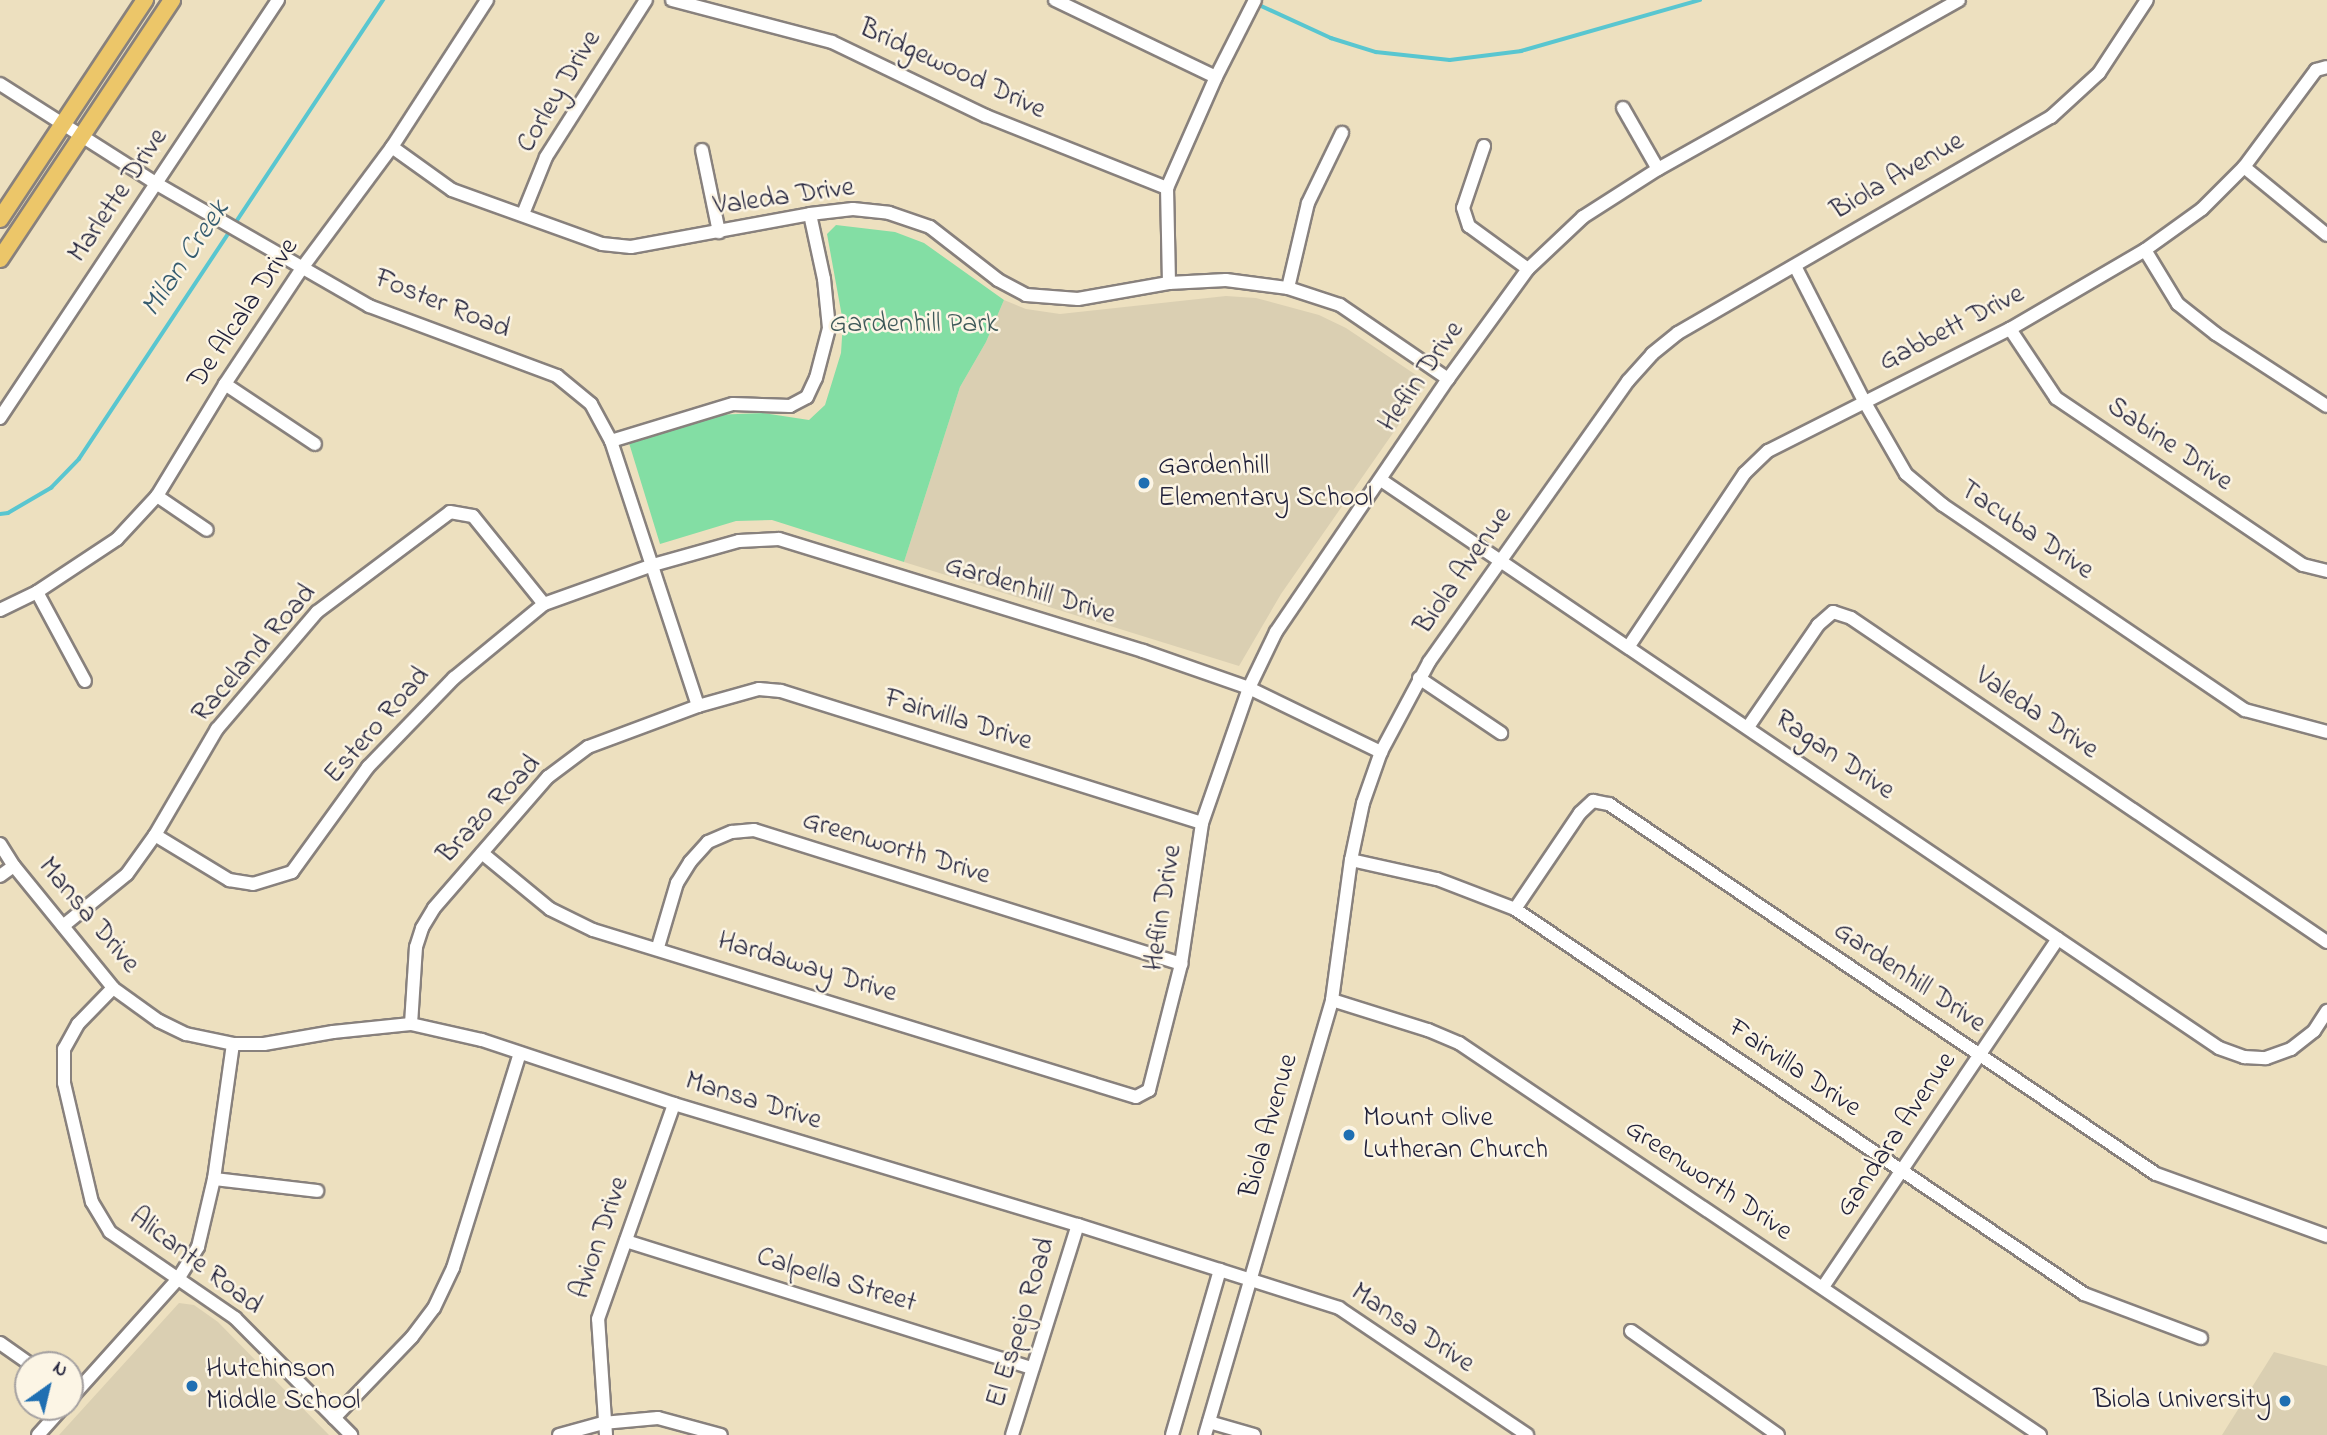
<!DOCTYPE html>
<style>
body{margin:0}
#map{position:relative;width:2327px;height:1435px;overflow:hidden;background:#ede0bf;font-family:"Indie Flower",sans-serif}
div>[style]{position:absolute}
[style*='--x']{left:calc(var(--x)*1px);top:calc(var(--y)*1px);width:calc(var(--w)*1px);rotate:calc(var(--a)*1deg)}
.built>*{inset:0;background:#dacfb2}
.green>*{inset:0;background:#83dea4}
.stream>*{height:3.5px;margin:-1.75px;padding:0 1.75px;transform-origin:1.75px;border-radius:1.75px;background:#59c6d0}
.roads{filter:drop-shadow(2px 0 #88817d) drop-shadow(-2px 0 #88817d) drop-shadow(0 2px #88817d) drop-shadow(0 -2px #88817d)}
.minor>*{height:12px;margin:-6px;padding:0 6px;transform-origin:6px;border-radius:6px;background:#fff}
.major>*{height:16px;margin:-8px;padding:0 8px;transform-origin:8px;border-radius:8px;background:#ecc669}
.dots>*{width:19px;height:19px;translate:-50% -50%;box-sizing:border-box;border:4px solid #fcf5e5;border-radius:50%}
span{translate:-50% -50%;white-space:nowrap;text-align:center;line-height:1.15;-webkit-text-stroke:5px #fcf5e5;paint-order:stroke}
.street-label{font-size:28px;color:#22223b}
.park-label{font-size:28px;color:#3f5a5a}
.poi-label{font-size:28px;color:#22223b}
.left{translate:0 -50%;text-align:left}
.right{translate:-100% -50%;text-align:right}
.water-label{font-size:30px;color:#355b6f;font-style:italic}
.north{position:absolute;left:14px;top:1351px;width:70px;height:70px;box-sizing:border-box;background:#fcf5e5;border:2px solid #a5a1a1;border-radius:50%;rotate:34deg;font-size:19px;font-weight:700;line-height:28px;text-align:center;color:#22223b}
.north::after{content:'';display:block;margin:auto;width:24px;height:32px;background:#1f6fb2;clip-path:polygon(50% 0,100% 100%,50% 72%,0 100%)}
</style>
<div id="map">
<div class="built">
<i style="clip-path:polygon(1226px 296px,1256px 298px,1319px 315px,1346px 328px,1422px 379px,1425px 387px,1281px 594px,1239px 666px,904px 562px,960px 387px,986px 342px,1004px 300px,1026px 309px,1060px 314px)"></i>
<i style="clip-path:polygon(179px 1303px,194px 1305px,218px 1322px,329px 1435px,59px 1435px)"></i>
<i style="clip-path:polygon(2274px 1352px,2327px 1366px,2327px 1435px,2222px 1435px)"></i>
</div>
<div class="green">
<i style="clip-path:polygon(836px 225px,895px 232px,924px 243px,1004px 300px,986px 342px,960px 387px,904px 562px,772px 520px,736px 521px,660px 544px,629px 443px,713px 415px,763px 413px,809px 420px,825px 405px,841px 353px,843px 322px,827px 234px)"></i>
</div>
<div class="stream">
<i style="--x:1255;--y:3;--w:84;--a:24.7"></i>
<i style="--x:1331;--y:38;--w:47;--a:17.3"></i>
<i style="--x:1376;--y:52;--w:74;--a:6.2"></i>
<i style="--x:1450;--y:60;--w:72;--a:-7.2"></i>
<i style="--x:1521;--y:51;--w:186;--a:-15.9"></i>
<i style="--x:0;--y:514;--w:8;--a:-7"></i>
<i style="--x:8;--y:513;--w:50;--a:-30.2"></i>
<i style="--x:51;--y:488;--w:40;--a:-46"></i>
<i style="--x:79;--y:459;--w:551;--a:-56.48"></i>
</div>
<div class="roads">
<div class="minor">
<i style="--x:672;--y:0;--w:165;--a:14.7"></i>
<i style="--x:832;--y:42;--w:171;--a:25.7"></i>
<i style="--x:986;--y:116;--w:195;--a:21.7"></i>
<i style="--x:1055;--y:0;--w:178;--a:25.6"></i>
<i style="--x:0;--y:84;--w:186;--a:32.5"></i>
<i style="--x:157;--y:184;--w:245;--a:29.9"></i>
<i style="--x:369;--y:306;--w:201;--a:20.4"></i>
<i style="--x:557;--y:376;--w:44;--a:39.5"></i>
<i style="--x:591;--y:404;--w:42;--a:61.6"></i>
<i style="--x:611;--y:441;--w:279;--a:71.8"></i>
<i style="--x:1623;--y:108;--w:70;--a:60.2"></i>
<i style="--x:1484;--y:146;--w:65;--a:108.7"></i>
<i style="--x:1463;--y:208;--w:19;--a:72"></i>
<i style="--x:1469;--y:226;--w:73;--a:36.1"></i>
<i style="--x:392;--y:147;--w:74;--a:35.6"></i>
<i style="--x:452;--y:190;--w:159;--a:19.8"></i>
<i style="--x:602;--y:244;--w:29;--a:6"></i>
<i style="--x:631;--y:247;--w:182;--a:-10.4"></i>
<i style="--x:810;--y:214;--w:43;--a:-6.6"></i>
<i style="--x:853;--y:209;--w:36;--a:6"></i>
<i style="--x:889;--y:213;--w:43;--a:18.9"></i>
<i style="--x:930;--y:227;--w:86;--a:37.9"></i>
<i style="--x:998;--y:280;--w:32;--a:28"></i>
<i style="--x:1026;--y:295;--w:52;--a:4.4"></i>
<i style="--x:1078;--y:299;--w:92;--a:-10"></i>
<i style="--x:1169;--y:283;--w:57;--a:-3"></i>
<i style="--x:1226;--y:280;--w:63;--a:7.4"></i>
<i style="--x:1288;--y:288;--w:55;--a:18.1"></i>
<i style="--x:1340;--y:305;--w:131;--a:34.4"></i>
<i style="--x:702;--y:150;--w:84;--a:78.3"></i>
<i style="--x:2244;--y:167;--w:107;--a:39.3"></i>
<i style="--x:523;--y:214;--w:61;--a:-68"></i>
<i style="--x:546;--y:157;--w:186;--a:-57.5"></i>
<i style="--x:2145;--y:250;--w:63;--a:58.6"></i>
<i style="--x:2178;--y:304;--w:48;--a:38.3"></i>
<i style="--x:2216;--y:334;--w:132;--a:33"></i>
<i style="--x:1795;--y:266;--w:152;--a:62.9"></i>
<i style="--x:1864;--y:401;--w:84;--a:60.1"></i>
<i style="--x:1906;--y:474;--w:48;--a:40"></i>
<i style="--x:1943;--y:505;--w:365;--a:34.2"></i>
<i style="--x:2245;--y:710;--w:85;--a:15"></i>
<i style="--x:1169;--y:283;--w:95;--a:-91.2"></i>
<i style="--x:1167;--y:188;--w:121;--a:-66.2"></i>
<i style="--x:1216;--y:77;--w:86;--a:-63.1"></i>
<i style="--x:1288;--y:288;--w:87;--a:-76.8"></i>
<i style="--x:1308;--y:203;--w:78;--a:-64.1"></i>
<i style="--x:2010;--y:329;--w:83;--a:56.3"></i>
<i style="--x:2056;--y:398;--w:298;--a:34.1"></i>
<i style="--x:2303;--y:565;--w:25;--a:14"></i>
<i style="--x:225;--y:384;--w:108;--a:33.7"></i>
<i style="--x:0;--y:418;--w:502;--a:-56.37"></i>
<i style="--x:611;--y:441;--w:127;--a:-16.9"></i>
<i style="--x:733;--y:404;--w:57;--a:2"></i>
<i style="--x:790;--y:406;--w:19;--a:-28"></i>
<i style="--x:807;--y:397;--w:21;--a:-65"></i>
<i style="--x:816;--y:378;--w:52;--a:-75.4"></i>
<i style="--x:829;--y:328;--w:49;--a:-95.8"></i>
<i style="--x:824;--y:279;--w:66;--a:-102.2"></i>
<i style="--x:1381;--y:480;--w:1012;--a:34.13"></i>
<i style="--x:2219;--y:1048;--w:27;--a:20"></i>
<i style="--x:2244;--y:1057;--w:22;--a:3"></i>
<i style="--x:2266;--y:1058;--w:27;--a:-20"></i>
<i style="--x:2291;--y:1049;--w:29;--a:-38"></i>
<i style="--x:2314;--y:1031;--w:24;--a:-57"></i>
<i style="--x:157;--y:496;--w:60;--a:34.2"></i>
<i style="--x:37;--y:592;--w:101;--a:61.7"></i>
<i style="--x:0;--y:610;--w:41;--a:-25.9"></i>
<i style="--x:37;--y:592;--w:96;--a:-33.5"></i>
<i style="--x:117;--y:539;--w:59;--a:-47.1"></i>
<i style="--x:157;--y:496;--w:131;--a:-58.7"></i>
<i style="--x:225;--y:384;--w:139;--a:-56.4"></i>
<i style="--x:302;--y:268;--w:151;--a:-53.4"></i>
<i style="--x:392;--y:147;--w:175;--a:-57.1"></i>
<i style="--x:1629;--y:646;--w:208;--a:-56.2"></i>
<i style="--x:1745;--y:473;--w:32;--a:-44"></i>
<i style="--x:1768;--y:451;--w:271;--a:-26.8"></i>
<i style="--x:2010;--y:329;--w:156;--a:-30.3"></i>
<i style="--x:2145;--y:250;--w:70;--a:-35.7"></i>
<i style="--x:2202;--y:209;--w:59;--a:-45"></i>
<i style="--x:2244;--y:167;--w:121;--a:-53.4"></i>
<i style="--x:2316;--y:70;--w:11;--a:-15"></i>
<i style="--x:1419;--y:678;--w:99;--a:33.9"></i>
<i style="--x:1748;--y:727;--w:124;--a:-55.5"></i>
<i style="--x:1818;--y:625;--w:20;--a:-41"></i>
<i style="--x:1833;--y:612;--w:19;--a:18"></i>
<i style="--x:1851;--y:618;--w:576;--a:34.24"></i>
<i style="--x:155;--y:835;--w:87;--a:31.3"></i>
<i style="--x:229;--y:880;--w:24;--a:9"></i>
<i style="--x:253;--y:884;--w:41;--a:-17.1"></i>
<i style="--x:292;--y:872;--w:130;--a:-54.1"></i>
<i style="--x:368;--y:767;--w:124;--a:-46"></i>
<i style="--x:454;--y:678;--w:117;--a:-39.4"></i>
<i style="--x:544;--y:604;--w:116;--a:-19.7"></i>
<i style="--x:653;--y:565;--w:89;--a:-15.6"></i>
<i style="--x:739;--y:541;--w:40;--a:-2.9"></i>
<i style="--x:779;--y:539;--w:381;--a:17.1"></i>
<i style="--x:1143;--y:651;--w:112;--a:19.2"></i>
<i style="--x:1249;--y:688;--w:147;--a:25.9"></i>
<i style="--x:0;--y:844;--w:26;--a:58"></i>
<i style="--x:14;--y:866;--w:157;--a:50.9"></i>
<i style="--x:113;--y:988;--w:57;--a:35.7"></i>
<i style="--x:159;--y:1021;--w:30;--a:26"></i>
<i style="--x:186;--y:1034;--w:48;--a:12"></i>
<i style="--x:233;--y:1044;--w:31;--a:0"></i>
<i style="--x:264;--y:1044;--w:70;--a:-9.9"></i>
<i style="--x:333;--y:1032;--w:78;--a:-5.9"></i>
<i style="--x:411;--y:1024;--w:73;--a:12.7"></i>
<i style="--x:482;--y:1040;--w:202;--a:18.4"></i>
<i style="--x:674;--y:1104;--w:422;--a:16.7"></i>
<i style="--x:1078;--y:1225;--w:274;--a:17.6"></i>
<i style="--x:1339;--y:1308;--w:227;--a:34"></i>
<i style="--x:482;--y:853;--w:88;--a:39.5"></i>
<i style="--x:550;--y:909;--w:48;--a:26"></i>
<i style="--x:593;--y:930;--w:568;--a:17.1"></i>
<i style="--x:1136;--y:1097;--w:15;--a:-28"></i>
<i style="--x:1149;--y:1090;--w:130;--a:-75.7"></i>
<i style="--x:1181;--y:964;--w:143;--a:-81.5"></i>
<i style="--x:1202;--y:823;--w:143;--a:-70.8"></i>
<i style="--x:1249;--y:688;--w:62;--a:-64.3"></i>
<i style="--x:1276;--y:632;--w:306;--a:-55.8"></i>
<i style="--x:1448;--y:379;--w:136;--a:-54"></i>
<i style="--x:1528;--y:269;--w:76;--a:-43.4"></i>
<i style="--x:1583;--y:217;--w:89;--a:-32.6"></i>
<i style="--x:1658;--y:169;--w:345;--a:-29.3"></i>
<i style="--x:1351;--y:860;--w:88;--a:12.5"></i>
<i style="--x:1437;--y:879;--w:84;--a:21"></i>
<i style="--x:1515;--y:909;--w:687;--a:34.08"></i>
<i style="--x:2084;--y:1294;--w:125;--a:20.6"></i>
<i style="--x:0;--y:876;--w:17;--a:-36"></i>
<i style="--x:1515;--y:909;--w:116;--a:-55.9"></i>
<i style="--x:1580;--y:813;--w:18;--a:-43"></i>
<i style="--x:1593;--y:801;--w:16;--a:11"></i>
<i style="--x:1609;--y:804;--w:660;--a:34.08"></i>
<i style="--x:2156;--y:1174;--w:182;--a:19.9"></i>
<i style="--x:63;--y:926;--w:82;--a:-39.1"></i>
<i style="--x:127;--y:874;--w:48;--a:-54.3"></i>
<i style="--x:155;--y:835;--w:123;--a:-59.7"></i>
<i style="--x:217;--y:729;--w:154;--a:-49.5"></i>
<i style="--x:317;--y:612;--w:166;--a:-36.9"></i>
<i style="--x:450;--y:512;--w:23;--a:10"></i>
<i style="--x:473;--y:516;--w:113;--a:51.1"></i>
<i style="--x:658;--y:947;--w:67;--a:-73.5"></i>
<i style="--x:677;--y:883;--w:25;--a:-58"></i>
<i style="--x:690;--y:862;--w:27;--a:-48"></i>
<i style="--x:708;--y:842;--w:26;--a:-23"></i>
<i style="--x:732;--y:832;--w:22;--a:-5"></i>
<i style="--x:754;--y:830;--w:448;--a:17.4"></i>
<i style="--x:113;--y:988;--w:50;--a:134.2"></i>
<i style="--x:78;--y:1024;--w:29;--a:119"></i>
<i style="--x:64;--y:1049;--w:34;--a:90"></i>
<i style="--x:64;--y:1083;--w:122;--a:76.8"></i>
<i style="--x:92;--y:1202;--w:35;--a:59"></i>
<i style="--x:110;--y:1232;--w:152;--a:34.5"></i>
<i style="--x:235;--y:1318;--w:165;--a:45.2"></i>
<i style="--x:1332;--y:1000;--w:101;--a:17.4"></i>
<i style="--x:1428;--y:1030;--w:34;--a:23"></i>
<i style="--x:1459;--y:1043;--w:701;--a:34.01"></i>
<i style="--x:411;--y:1024;--w:77;--a:-86.3"></i>
<i style="--x:416;--y:947;--w:20;--a:-72"></i>
<i style="--x:422;--y:928;--w:23;--a:-59"></i>
<i style="--x:434;--y:908;--w:174;--a:-49"></i>
<i style="--x:548;--y:777;--w:50;--a:-36.9"></i>
<i style="--x:588;--y:747;--w:117;--a:-20.4"></i>
<i style="--x:698;--y:706;--w:63;--a:-15.6"></i>
<i style="--x:759;--y:689;--w:22;--a:5"></i>
<i style="--x:781;--y:691;--w:441;--a:17.4"></i>
<i style="--x:214;--y:1179;--w:104;--a:6.6"></i>
<i style="--x:626;--y:1241;--w:425;--a:17.4"></i>
<i style="--x:1823;--y:1287;--w:420;--a:-56"></i>
<i style="--x:1631;--y:1331;--w:180;--a:35.3"></i>
<i style="--x:0;--y:1343;--w:38;--a:35"></i>
<i style="--x:70;--y:1399;--w:161;--a:-48"></i>
<i style="--x:178;--y:1279;--w:38;--a:-58"></i>
<i style="--x:198;--y:1247;--w:70;--a:-76.8"></i>
<i style="--x:214;--y:1179;--w:136;--a:-82"></i>
<i style="--x:334;--y:1418;--w:112;--a:-46.1"></i>
<i style="--x:412;--y:1337;--w:36;--a:-53"></i>
<i style="--x:434;--y:1308;--w:44;--a:-64.6"></i>
<i style="--x:453;--y:1268;--w:225;--a:-72.7"></i>
<i style="--x:1209;--y:1422;--w:47;--a:16.1"></i>
<i style="--x:38;--y:1435;--w:38;--a:-48"></i>
<i style="--x:559;--y:1435;--w:46;--a:-15.3"></i>
<i style="--x:603;--y:1423;--w:55;--a:-5.2"></i>
<i style="--x:658;--y:1418;--w:65;--a:15.1"></i>
<i style="--x:606;--y:1435;--w:116;--a:-93.9"></i>
<i style="--x:598;--y:1319;--w:228;--a:-70.5"></i>
<i style="--x:1012;--y:1435;--w:220;--a:-72.6"></i>
<i style="--x:1172;--y:1435;--w:172;--a:-73.8"></i>
<i style="--x:1205;--y:1435;--w:453;--a:-73.7"></i>
<i style="--x:1332;--y:1000;--w:141;--a:-82.3"></i>
<i style="--x:1351;--y:860;--w:58;--a:-78.1"></i>
<i style="--x:1363;--y:803;--w:54;--a:-70.6"></i>
<i style="--x:1381;--y:752;--w:102;--a:-61.9"></i>
<i style="--x:1429;--y:662;--w:344;--a:-54.7"></i>
<i style="--x:1628;--y:381;--w:36;--a:-48"></i>
<i style="--x:1652;--y:354;--w:33;--a:-39"></i>
<i style="--x:1678;--y:333;--w:431;--a:-30.1"></i>
<i style="--x:2051;--y:117;--w:65;--a:-42.5"></i>
<i style="--x:2099;--y:73;--w:87;--a:-56.7"></i>
</div>
<div class="major">
<i style="--x:0;--y:219;--w:263;--a:-56.5"></i>
<i style="--x:0;--y:259;--w:311;--a:-56.4"></i>
</div>
</div>
<div class="dots">
<i style="left:1144px;top:483px;background:#1f6fb2"></i>
<i style="left:1349px;top:1135px;background:#1f6fb2"></i>
<i style="left:192px;top:1386px;background:#1f6fb2"></i>
<i style="left:2285px;top:1401px;background:#1f6fb2"></i>
</div>
<div class="street-label">
<span style="left:952px;top:70px;rotate:25deg">Bridgewood Drive</span>
<span style="left:560px;top:92px;rotate:-59deg">Corley Drive</span>
<span style="left:1898px;top:177px;rotate:-30deg">Biola Avenue</span>
<span style="left:119px;top:196px;rotate:-56deg">Marlette Drive</span>
<span style="left:784px;top:198px;rotate:-8deg">Valeda Drive</span>
<span style="left:442px;top:305px;rotate:22deg">Foster Road</span>
<span style="left:244px;top:314px;rotate:-56deg">De Alcala Drive</span>
<span style="left:1952px;top:329px;rotate:-27deg">Gabbett Drive</span>
<span style="left:1422px;top:377px;rotate:-55deg">Heflin Drive</span>
<span style="left:2169px;top:445px;rotate:34deg">Sabine Drive</span>
<span style="left:2026px;top:531px;rotate:34deg">Tacuba Drive</span>
<span style="left:1464px;top:571px;rotate:-55deg">Biola Avenue</span>
<span style="left:1030px;top:591px;rotate:17deg">Gardenhill Drive</span>
<span style="left:255px;top:654px;rotate:-49deg">Raceland Road</span>
<span style="left:2036px;top:714px;rotate:34deg">Valeda Drive</span>
<span style="left:958px;top:721px;rotate:17deg">Fairvilla Drive</span>
<span style="left:378px;top:726px;rotate:-49deg">Estero Road</span>
<span style="left:1834px;top:756px;rotate:34deg">Ragan Drive</span>
<span style="left:490px;top:810px;rotate:-47deg">Brazo Road</span>
<span style="left:896px;top:849px;rotate:17deg">Greenworth Drive</span>
<span style="left:1164px;top:908px;rotate:-81deg">Heflin Drive</span>
<span style="left:88px;top:916px;rotate:50deg">Mansa Drive</span>
<span style="left:807px;top:968px;rotate:17deg">Hardaway Drive</span>
<span style="left:1909px;top:978px;rotate:34deg">Gardenhill Drive</span>
<span style="left:1794px;top:1069px;rotate:34deg">Fairvilla Drive</span>
<span style="left:753px;top:1102px;rotate:17deg">Mansa Drive</span>
<span style="left:1270px;top:1126px;rotate:-74deg">Biola Avenue</span>
<span style="left:1897px;top:1135px;rotate:-56deg">Gandara Avenue</span>
<span style="left:1708px;top:1181px;rotate:34deg">Greenworth Drive</span>
<span style="left:601px;top:1238px;rotate:-71deg">Avion Drive</span>
<span style="left:195px;top:1262px;rotate:37deg">Alicante Road</span>
<span style="left:836px;top:1281px;rotate:17deg">Calpella Street</span>
<span style="left:1022px;top:1323px;rotate:-73deg">El Espejo Road</span>
<span style="left:1412px;top:1329px;rotate:33deg">Mansa Drive</span>
</div>
<div class="park-label">
<span style="left:914px;top:325px">Gardenhill Park</span>
</div>
<div class="poi-label">
<span class="left" style="left:1158px;top:483px">Gardenhill<br>Elementary School</span>
<span class="left" style="left:1363px;top:1135px">Mount Olive<br>Lutheran Church</span>
<span class="left" style="left:206px;top:1386px">Hutchinson<br>Middle School</span>
<span class="right" style="left:2271px;top:1401px">Biola University</span>
</div>
<div class="water-label">
<span style="left:186px;top:259px;rotate:-56deg">Milan Creek</span>
</div>
<div class="north">N</div>
</div>
